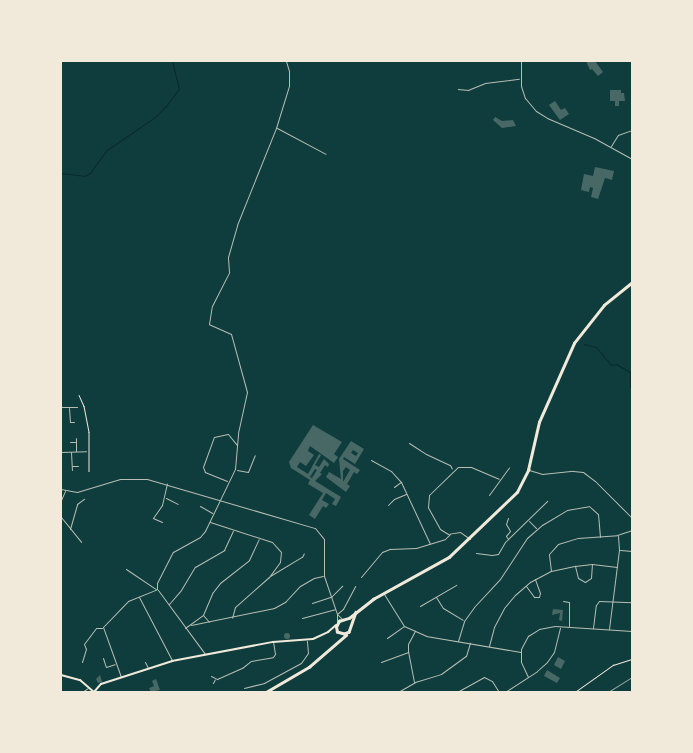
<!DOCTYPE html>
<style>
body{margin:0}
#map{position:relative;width:693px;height:753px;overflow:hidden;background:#0f3d3e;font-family:"Source Sans 3",sans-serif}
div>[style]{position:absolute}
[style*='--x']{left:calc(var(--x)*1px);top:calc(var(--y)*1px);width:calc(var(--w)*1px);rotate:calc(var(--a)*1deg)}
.stream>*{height:1px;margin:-0.5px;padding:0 0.5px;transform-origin:0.5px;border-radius:0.5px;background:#0a2a2b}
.building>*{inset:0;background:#486865}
.round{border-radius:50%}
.path>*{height:0.5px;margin:-0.25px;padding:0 0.25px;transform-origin:0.25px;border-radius:0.25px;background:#f1e9da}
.service>*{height:0.5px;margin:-0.25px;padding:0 0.25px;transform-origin:0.25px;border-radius:0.25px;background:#b8beb3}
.minor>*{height:1px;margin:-0.5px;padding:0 0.5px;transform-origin:0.5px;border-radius:0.5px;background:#b8beb3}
.tertiary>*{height:1px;margin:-0.5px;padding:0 0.5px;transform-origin:0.5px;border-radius:0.5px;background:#b8beb3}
.secondary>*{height:2px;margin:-1px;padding:0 1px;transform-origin:1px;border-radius:1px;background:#f1e9da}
.trunk>*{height:2.5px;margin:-1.25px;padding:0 1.25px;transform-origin:1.25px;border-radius:1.25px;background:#f1e9da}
.rail>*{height:1px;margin:-0.5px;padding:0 0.5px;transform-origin:0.5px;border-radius:0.5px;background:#97a49c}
span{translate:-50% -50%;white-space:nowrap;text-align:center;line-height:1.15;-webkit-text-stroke:4.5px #f1e9da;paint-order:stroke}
.frame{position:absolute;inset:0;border:62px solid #f1e9da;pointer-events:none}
</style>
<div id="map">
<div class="stream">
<i style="--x:61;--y:173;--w:24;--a:7"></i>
<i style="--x:85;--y:176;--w:6;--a:-31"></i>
<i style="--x:90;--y:173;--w:29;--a:-54"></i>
<i style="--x:107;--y:150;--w:58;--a:-34.5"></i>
<i style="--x:155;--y:117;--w:16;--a:-45"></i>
<i style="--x:166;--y:106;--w:21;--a:-53"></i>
<i style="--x:179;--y:89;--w:29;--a:-104"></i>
<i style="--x:584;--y:344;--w:12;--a:14"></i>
<i style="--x:596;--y:347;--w:23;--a:50"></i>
<i style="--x:611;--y:365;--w:5;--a:-11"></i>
<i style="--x:616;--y:364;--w:16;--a:30"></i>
<i style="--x:630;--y:372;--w:15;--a:90"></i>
<i style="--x:630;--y:387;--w:2;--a:27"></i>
</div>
<div class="building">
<i style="clip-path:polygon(586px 61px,595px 61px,603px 72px,598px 76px,592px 69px,590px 70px)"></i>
<i style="clip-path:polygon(610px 90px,621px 90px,621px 93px,624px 93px,625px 101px,619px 101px,619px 106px,615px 106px,615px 101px,610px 101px)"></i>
<i style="clip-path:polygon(555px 101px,561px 110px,565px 108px,569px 114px,560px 120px,549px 105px)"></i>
<i style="clip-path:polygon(495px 117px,502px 121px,513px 120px,516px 126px,502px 128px,493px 120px)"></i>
<i style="clip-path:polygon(595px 167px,614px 171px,612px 180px,605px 178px,598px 199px,591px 197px,593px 188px,590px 187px,589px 192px,581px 190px,584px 174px,593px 176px)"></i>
<i style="clip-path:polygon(evenodd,313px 425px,342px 442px,334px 454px,338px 457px,334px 463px,310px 446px,308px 451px,314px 455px,306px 466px,300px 462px,297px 467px,308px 474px,319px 454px,321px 455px,315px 465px,319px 467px,324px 459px,329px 464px,328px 467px,325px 465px,320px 473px,322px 474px,315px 481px,341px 497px,336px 506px,332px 504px,335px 499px,326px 493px,322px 500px,329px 504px,326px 508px,323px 506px,315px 519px,309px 515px,323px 493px,308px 484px,310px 480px,291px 468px,289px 462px,313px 425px,315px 469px,317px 470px,312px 478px,310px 477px,315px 469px)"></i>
<i style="clip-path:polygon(evenodd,351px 441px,364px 449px,355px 464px,344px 457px,343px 459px,360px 470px,357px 474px,354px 472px,347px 484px,350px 486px,346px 492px,326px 477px,329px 472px,341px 479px,339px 459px,351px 441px,353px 450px,358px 453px,356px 456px,351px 453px,353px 450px,351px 441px,346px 467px,350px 470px,343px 482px,343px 471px,346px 467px)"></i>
<i style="clip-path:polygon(553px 609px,563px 610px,562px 621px,559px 620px,560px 613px,552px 615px)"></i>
<i class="round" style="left:284px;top:633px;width:6px;height:6px"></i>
<i style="clip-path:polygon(558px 657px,565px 661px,561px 669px,554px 665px)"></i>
<i style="clip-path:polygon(547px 670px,560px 678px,557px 683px,544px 676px)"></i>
<i style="clip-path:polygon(100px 675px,102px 682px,98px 683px,96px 679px)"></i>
<i style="clip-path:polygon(156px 679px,160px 690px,151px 692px,149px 688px,154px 686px,152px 681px)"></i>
</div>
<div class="path">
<i style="--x:79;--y:395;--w:12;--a:66"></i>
<i style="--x:84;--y:406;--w:26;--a:79"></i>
<i style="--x:89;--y:432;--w:39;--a:90"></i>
<i style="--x:575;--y:692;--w:47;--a:-35.4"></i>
<i style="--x:613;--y:665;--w:20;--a:-18"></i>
</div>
<div class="service">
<i style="--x:458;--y:89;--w:10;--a:6"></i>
<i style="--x:468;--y:90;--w:18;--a:-22"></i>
<i style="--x:485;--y:83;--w:34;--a:-7"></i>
</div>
<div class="minor">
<i style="--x:521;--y:61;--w:25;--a:90"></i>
<i style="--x:521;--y:86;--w:13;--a:72"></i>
<i style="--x:525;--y:98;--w:17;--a:50"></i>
<i style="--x:536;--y:111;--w:13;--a:32"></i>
<i style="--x:547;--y:118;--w:51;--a:23.1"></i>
<i style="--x:594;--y:138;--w:43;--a:28.9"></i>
<i style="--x:277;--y:128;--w:55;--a:28"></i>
<i style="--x:611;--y:146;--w:13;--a:-58"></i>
<i style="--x:618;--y:135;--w:15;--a:-20"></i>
<i style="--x:61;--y:407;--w:16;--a:0"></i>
<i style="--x:69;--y:408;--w:14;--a:86"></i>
<i style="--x:70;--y:422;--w:4;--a:0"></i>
<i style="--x:76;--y:438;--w:13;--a:90"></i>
<i style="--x:70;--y:442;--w:5;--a:0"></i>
<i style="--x:409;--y:443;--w:20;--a:33"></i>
<i style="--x:426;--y:454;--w:26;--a:25"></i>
<i style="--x:450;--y:465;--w:4;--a:63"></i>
<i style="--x:61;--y:452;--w:25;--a:-2"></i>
<i style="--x:71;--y:452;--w:18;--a:87"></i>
<i style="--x:371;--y:460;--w:23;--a:29"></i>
<i style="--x:391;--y:471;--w:15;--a:48"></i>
<i style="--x:401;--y:482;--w:68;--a:64.9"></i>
<i style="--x:72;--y:466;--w:6;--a:0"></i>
<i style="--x:237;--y:470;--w:11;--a:10"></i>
<i style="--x:248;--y:472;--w:18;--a:-68"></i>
<i style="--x:227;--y:481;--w:24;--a:-158"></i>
<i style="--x:205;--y:472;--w:5;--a:-112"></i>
<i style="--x:203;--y:467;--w:32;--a:-70"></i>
<i style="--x:214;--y:437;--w:14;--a:-12"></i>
<i style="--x:228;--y:434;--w:14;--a:51"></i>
<i style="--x:394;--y:487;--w:9;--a:-36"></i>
<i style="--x:489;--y:495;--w:34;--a:-54"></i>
<i style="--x:166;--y:498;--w:13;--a:27"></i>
<i style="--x:61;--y:500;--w:10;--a:-66"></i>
<i style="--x:388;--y:505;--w:8;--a:-45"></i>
<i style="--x:394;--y:499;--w:13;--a:-23"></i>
<i style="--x:200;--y:506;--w:14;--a:30"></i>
<i style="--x:61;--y:517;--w:32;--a:51"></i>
<i style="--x:508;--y:518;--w:6;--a:108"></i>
<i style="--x:506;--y:524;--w:8;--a:60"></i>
<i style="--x:510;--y:531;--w:6;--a:129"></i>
<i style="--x:506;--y:536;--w:4;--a:56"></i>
<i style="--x:529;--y:521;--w:10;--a:45"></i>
<i style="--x:162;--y:522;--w:10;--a:-156"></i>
<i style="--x:153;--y:518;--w:16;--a:-55"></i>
<i style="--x:162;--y:505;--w:22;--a:-77"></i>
<i style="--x:210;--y:522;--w:65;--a:17.9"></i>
<i style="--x:272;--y:542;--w:13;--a:48"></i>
<i style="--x:281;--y:552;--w:10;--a:96"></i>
<i style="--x:280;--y:562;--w:19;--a:126"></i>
<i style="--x:269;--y:577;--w:45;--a:138.6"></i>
<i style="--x:235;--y:607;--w:11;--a:105"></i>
<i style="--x:70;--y:529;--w:26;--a:-74"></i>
<i style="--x:77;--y:504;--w:9;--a:-36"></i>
<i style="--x:470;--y:539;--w:12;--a:-145"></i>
<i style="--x:460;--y:532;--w:12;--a:171"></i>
<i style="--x:448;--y:534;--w:9;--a:-148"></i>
<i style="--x:440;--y:529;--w:25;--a:-119"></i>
<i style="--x:428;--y:507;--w:12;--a:-85"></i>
<i style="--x:429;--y:495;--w:40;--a:-44"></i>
<i style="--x:458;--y:467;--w:13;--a:0"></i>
<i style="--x:471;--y:467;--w:30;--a:23"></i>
<i style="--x:620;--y:550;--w:12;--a:5"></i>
<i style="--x:476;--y:553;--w:16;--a:7"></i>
<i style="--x:492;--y:555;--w:6;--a:-9"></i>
<i style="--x:498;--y:554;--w:14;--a:-60"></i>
<i style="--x:505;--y:542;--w:59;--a:-44.3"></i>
<i style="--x:575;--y:566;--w:12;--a:76"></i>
<i style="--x:578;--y:578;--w:8;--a:30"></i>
<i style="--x:585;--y:582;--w:7;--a:-34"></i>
<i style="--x:591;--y:578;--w:14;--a:-86"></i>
<i style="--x:126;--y:569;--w:36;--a:34"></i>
<i style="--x:551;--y:571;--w:17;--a:-97"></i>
<i style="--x:549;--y:554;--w:13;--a:-48"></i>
<i style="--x:558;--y:544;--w:21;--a:-17"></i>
<i style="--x:578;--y:538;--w:39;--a:-4"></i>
<i style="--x:617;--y:535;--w:16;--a:-18"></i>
<i style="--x:270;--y:576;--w:37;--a:-31"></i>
<i style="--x:302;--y:557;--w:4;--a:-63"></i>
<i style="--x:361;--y:577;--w:33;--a:-50"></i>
<i style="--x:382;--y:552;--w:9;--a:-21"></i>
<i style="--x:390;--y:549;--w:26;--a:-2"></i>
<i style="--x:416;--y:548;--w:30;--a:-17"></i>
<i style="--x:445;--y:539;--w:7;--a:-45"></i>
<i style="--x:526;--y:586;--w:14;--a:54"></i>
<i style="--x:534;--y:597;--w:5;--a:0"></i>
<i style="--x:539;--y:597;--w:4;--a:-76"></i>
<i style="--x:540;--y:593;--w:15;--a:-110"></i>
<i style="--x:157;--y:589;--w:6;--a:-90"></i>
<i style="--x:157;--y:583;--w:35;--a:-63"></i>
<i style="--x:173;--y:552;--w:31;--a:-29"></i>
<i style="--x:200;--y:537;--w:8;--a:-50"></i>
<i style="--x:205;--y:531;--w:69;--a:-64.2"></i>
<i style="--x:235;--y:469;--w:36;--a:-85"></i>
<i style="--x:238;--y:433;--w:42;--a:-77.6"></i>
<i style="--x:247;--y:392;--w:60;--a:-105.4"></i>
<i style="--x:231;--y:334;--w:24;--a:-156"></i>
<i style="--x:209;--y:324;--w:18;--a:-81"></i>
<i style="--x:212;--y:306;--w:38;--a:-63"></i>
<i style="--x:229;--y:272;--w:15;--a:-94"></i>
<i style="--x:228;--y:257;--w:33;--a:-74"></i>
<i style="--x:237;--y:225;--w:105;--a:-68.1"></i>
<i style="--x:276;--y:128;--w:44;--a:-72.8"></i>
<i style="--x:289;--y:86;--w:15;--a:-90"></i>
<i style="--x:289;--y:71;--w:10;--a:-107"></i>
<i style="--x:158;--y:590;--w:79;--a:53.7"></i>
<i style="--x:384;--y:594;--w:38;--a:58"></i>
<i style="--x:404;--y:626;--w:24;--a:24"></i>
<i style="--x:426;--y:636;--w:96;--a:9.6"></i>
<i style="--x:139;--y:597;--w:71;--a:62.4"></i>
<i style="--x:436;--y:597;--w:13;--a:58"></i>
<i style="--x:443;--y:608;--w:23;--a:31"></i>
<i style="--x:563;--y:601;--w:6;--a:9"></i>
<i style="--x:569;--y:602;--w:24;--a:90"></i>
<i style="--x:312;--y:603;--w:20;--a:-18"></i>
<i style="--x:331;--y:597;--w:16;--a:-45"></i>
<i style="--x:169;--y:604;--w:18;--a:-49"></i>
<i style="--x:181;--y:590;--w:27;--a:-59"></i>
<i style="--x:195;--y:567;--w:34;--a:-30"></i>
<i style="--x:224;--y:550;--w:21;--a:-65"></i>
<i style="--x:420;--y:606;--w:42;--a:-30.3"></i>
<i style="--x:337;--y:614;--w:8;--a:-40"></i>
<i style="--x:343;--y:609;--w:26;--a:-62"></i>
<i style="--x:203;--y:615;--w:9;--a:49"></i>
<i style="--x:302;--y:618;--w:34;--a:-15"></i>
<i style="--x:191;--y:625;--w:85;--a:-11.6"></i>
<i style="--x:274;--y:608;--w:13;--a:-29"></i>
<i style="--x:285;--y:602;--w:22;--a:-47"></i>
<i style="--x:300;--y:586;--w:16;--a:-30"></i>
<i style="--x:314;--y:578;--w:9;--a:-13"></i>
<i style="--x:185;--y:628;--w:22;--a:-36"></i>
<i style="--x:203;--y:615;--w:25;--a:-67"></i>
<i style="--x:213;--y:592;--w:11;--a:-52"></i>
<i style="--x:220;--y:583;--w:37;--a:-38"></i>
<i style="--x:249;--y:560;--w:23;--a:-65"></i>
<i style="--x:593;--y:628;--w:23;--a:-83"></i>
<i style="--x:596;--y:605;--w:5;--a:-53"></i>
<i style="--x:599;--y:601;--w:33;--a:2"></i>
<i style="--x:609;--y:629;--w:80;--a:-82.8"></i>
<i style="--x:619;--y:550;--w:14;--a:-94"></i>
<i style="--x:387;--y:638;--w:21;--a:-35"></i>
<i style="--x:458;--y:641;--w:21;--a:-73"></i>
<i style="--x:464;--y:621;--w:17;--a:-54"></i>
<i style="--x:474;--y:607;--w:38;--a:-47"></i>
<i style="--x:500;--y:579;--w:49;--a:-56.6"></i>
<i style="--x:527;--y:538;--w:20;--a:-41"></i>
<i style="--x:542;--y:525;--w:29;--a:-31"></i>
<i style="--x:567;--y:510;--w:22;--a:-10"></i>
<i style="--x:589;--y:506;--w:12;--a:42"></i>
<i style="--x:598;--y:514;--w:23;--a:85"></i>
<i style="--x:489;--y:646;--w:20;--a:-75"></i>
<i style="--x:494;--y:627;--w:21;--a:-62"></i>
<i style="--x:504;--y:608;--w:17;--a:-50"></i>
<i style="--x:515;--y:595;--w:20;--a:-41"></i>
<i style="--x:530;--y:582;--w:24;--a:-28"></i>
<i style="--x:551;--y:571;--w:25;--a:-12"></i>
<i style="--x:575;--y:566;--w:17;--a:-7"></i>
<i style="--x:592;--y:564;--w:25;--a:7"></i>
<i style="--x:103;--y:658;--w:9;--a:72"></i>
<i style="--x:106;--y:667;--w:9;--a:-18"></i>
<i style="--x:82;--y:662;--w:14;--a:-73"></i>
<i style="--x:86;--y:649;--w:5;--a:-112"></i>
<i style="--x:84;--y:644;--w:20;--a:-53"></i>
<i style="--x:96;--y:628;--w:6;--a:0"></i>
<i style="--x:145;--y:662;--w:7;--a:63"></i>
<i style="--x:381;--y:662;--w:29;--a:-20"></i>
<i style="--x:211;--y:676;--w:7;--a:27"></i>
<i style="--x:217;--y:679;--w:27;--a:-24"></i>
<i style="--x:242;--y:668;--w:11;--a:-38"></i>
<i style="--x:251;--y:661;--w:22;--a:-10"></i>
<i style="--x:273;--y:657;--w:4;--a:-56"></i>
<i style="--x:275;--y:654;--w:12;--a:-99"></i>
<i style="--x:121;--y:677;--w:53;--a:-109.8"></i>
<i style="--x:103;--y:627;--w:36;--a:-46"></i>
<i style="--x:128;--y:601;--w:31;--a:-22"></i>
<i style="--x:528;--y:677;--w:17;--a:-115"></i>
<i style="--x:521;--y:662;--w:13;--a:-90"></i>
<i style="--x:521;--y:649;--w:15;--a:-62"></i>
<i style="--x:528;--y:636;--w:13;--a:-32"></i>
<i style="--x:539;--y:629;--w:16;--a:-11"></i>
<i style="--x:555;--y:626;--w:77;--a:3.7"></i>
<i style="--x:414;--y:682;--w:31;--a:-101"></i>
<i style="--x:408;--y:652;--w:8;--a:-90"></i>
<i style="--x:408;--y:644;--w:15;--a:-62"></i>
<i style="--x:213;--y:683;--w:4;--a:-63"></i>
<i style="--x:244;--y:688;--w:21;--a:-14"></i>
<i style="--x:264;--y:683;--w:42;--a:-28.4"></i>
<i style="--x:301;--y:663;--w:12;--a:-55"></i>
<i style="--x:308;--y:653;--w:12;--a:-95"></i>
<i style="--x:82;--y:692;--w:7;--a:-34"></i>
<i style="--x:398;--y:692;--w:20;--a:-30"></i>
<i style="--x:415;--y:682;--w:27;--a:-17"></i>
<i style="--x:441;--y:674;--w:31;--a:-36"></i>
<i style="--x:466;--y:656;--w:14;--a:-73"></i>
<i style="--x:457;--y:692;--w:31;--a:-29"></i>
<i style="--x:484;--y:677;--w:9;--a:27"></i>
<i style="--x:492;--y:681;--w:13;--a:58"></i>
<i style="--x:505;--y:692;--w:38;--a:-33"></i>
<i style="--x:537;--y:671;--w:13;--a:-42"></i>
<i style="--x:547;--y:662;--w:12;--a:-55"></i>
<i style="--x:554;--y:652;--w:25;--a:-76"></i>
</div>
<div class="tertiary">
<i style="--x:529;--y:470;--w:14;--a:17"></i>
<i style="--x:542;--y:474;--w:31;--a:-6"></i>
<i style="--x:573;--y:471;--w:10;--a:6"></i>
<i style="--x:583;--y:472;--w:15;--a:37"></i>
<i style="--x:595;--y:481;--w:52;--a:45"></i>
<i style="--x:61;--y:489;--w:16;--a:11"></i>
<i style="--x:77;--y:492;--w:45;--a:-16.8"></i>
<i style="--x:120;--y:479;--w:27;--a:0"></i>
<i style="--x:147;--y:479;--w:175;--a:16.3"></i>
<i style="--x:315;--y:528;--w:14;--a:51"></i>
<i style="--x:324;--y:539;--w:37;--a:90"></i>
<i style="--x:324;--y:576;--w:40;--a:71.1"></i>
<i style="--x:337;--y:614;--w:7;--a:45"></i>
<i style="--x:337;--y:623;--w:9;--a:-90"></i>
</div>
<div class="secondary">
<i style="--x:61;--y:675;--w:20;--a:15"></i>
<i style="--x:80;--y:680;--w:18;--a:41"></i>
<i style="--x:94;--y:692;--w:11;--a:-49"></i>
<i style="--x:101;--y:684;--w:75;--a:-17.9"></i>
<i style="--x:172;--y:661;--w:103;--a:-10.7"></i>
<i style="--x:273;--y:642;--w:40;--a:-4.3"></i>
<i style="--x:313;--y:639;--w:17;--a:-25"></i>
<i style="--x:328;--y:632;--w:11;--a:-41"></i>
</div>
<div class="trunk">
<i style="--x:356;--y:612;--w:21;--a:109"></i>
<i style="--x:349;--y:632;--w:5;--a:158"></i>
<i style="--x:344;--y:634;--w:7;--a:-164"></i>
<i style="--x:337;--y:632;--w:5;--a:-101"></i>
<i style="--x:336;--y:627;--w:7;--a:-63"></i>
<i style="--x:339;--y:621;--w:10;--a:-17"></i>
<i style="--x:349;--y:618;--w:31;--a:-38"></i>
<i style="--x:373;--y:599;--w:87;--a:-28.9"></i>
<i style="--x:449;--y:557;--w:94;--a:-43.7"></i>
<i style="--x:517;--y:492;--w:25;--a:-63"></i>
<i style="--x:528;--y:470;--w:49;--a:-77.1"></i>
<i style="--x:539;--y:422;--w:86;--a:-66.1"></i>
<i style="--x:574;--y:343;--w:48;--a:-51.7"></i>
<i style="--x:604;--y:305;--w:36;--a:-39"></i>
<i style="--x:266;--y:692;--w:50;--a:-30.2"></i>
<i style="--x:309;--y:667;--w:49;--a:-40.9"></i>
</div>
<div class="rail">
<i style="--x:608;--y:692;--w:28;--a:-32"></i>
</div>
<div class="frame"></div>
</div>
